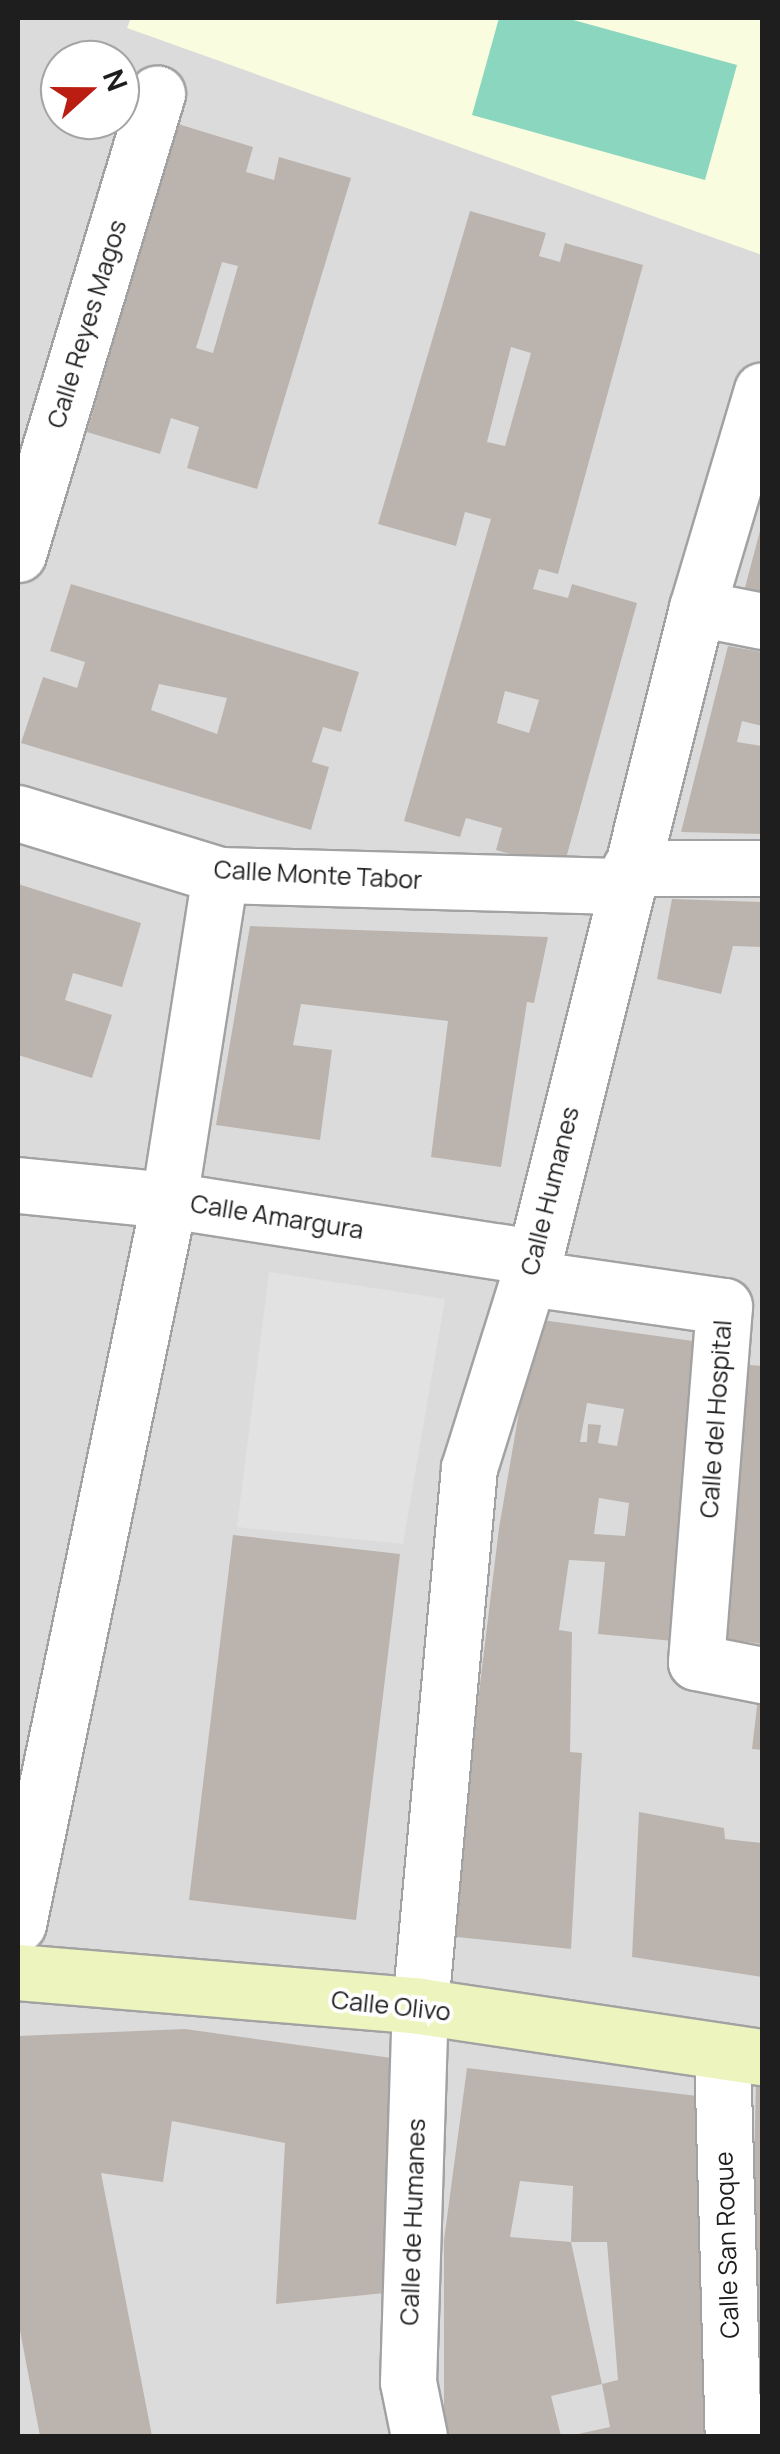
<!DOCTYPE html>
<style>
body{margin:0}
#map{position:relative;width:780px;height:2454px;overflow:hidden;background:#eeece5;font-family:Manrope,sans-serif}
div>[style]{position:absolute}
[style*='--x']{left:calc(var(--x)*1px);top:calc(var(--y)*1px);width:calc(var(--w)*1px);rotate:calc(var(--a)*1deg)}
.residential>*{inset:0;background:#dcdbdb}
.education>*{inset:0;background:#fafce0}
.pitch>*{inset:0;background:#8ad6be}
.parking>*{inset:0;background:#e2e2e2}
.building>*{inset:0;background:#bbb4ae}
.roads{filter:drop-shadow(2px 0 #a2a2a2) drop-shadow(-2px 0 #a2a2a2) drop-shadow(0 2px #a2a2a2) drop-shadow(0 -2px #a2a2a2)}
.street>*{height:55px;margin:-27.5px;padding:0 27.5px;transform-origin:27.5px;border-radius:27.5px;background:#fff}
.secondary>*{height:55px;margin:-27.5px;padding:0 27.5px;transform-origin:27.5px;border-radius:27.5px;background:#edf4bd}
span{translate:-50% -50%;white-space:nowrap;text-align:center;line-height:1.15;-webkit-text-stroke:8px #fff;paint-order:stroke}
.street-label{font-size:25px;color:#1e1e1e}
.frame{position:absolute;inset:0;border:20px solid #1e1e1e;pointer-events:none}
.north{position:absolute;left:40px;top:40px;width:100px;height:100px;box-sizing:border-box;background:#fff;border:2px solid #a5a5a5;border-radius:50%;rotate:69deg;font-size:28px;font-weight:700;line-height:40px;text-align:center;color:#1e1e1e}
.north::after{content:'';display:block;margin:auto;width:35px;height:45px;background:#bb1d12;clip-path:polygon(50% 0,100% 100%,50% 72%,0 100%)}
</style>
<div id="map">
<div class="residential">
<i style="clip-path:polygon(evenodd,18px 18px,762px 18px,762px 2436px,18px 2436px,18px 18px,60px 60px,120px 60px,120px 120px,60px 120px,60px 60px)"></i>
</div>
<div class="education">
<i style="clip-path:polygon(131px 18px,762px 18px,762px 255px,127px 28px)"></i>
</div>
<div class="pitch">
<i style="clip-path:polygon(499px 18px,566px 18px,737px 65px,705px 180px,472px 115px)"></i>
</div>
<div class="parking">
<i style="clip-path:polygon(269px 1272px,445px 1299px,403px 1544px,237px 1527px)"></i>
</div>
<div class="building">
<i style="clip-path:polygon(evenodd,178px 124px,253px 147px,246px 172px,274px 180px,279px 157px,351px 178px,257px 489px,187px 468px,199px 427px,171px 418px,160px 454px,87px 432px,178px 124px,222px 262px,238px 266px,213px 353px,196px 348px,222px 262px)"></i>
<i style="clip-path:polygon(evenodd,470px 211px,546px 233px,539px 256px,560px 262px,565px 243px,643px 265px,558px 574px,539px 569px,533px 589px,568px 598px,572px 584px,637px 603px,563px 869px,496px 850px,502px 828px,466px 818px,460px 837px,404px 821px,491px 519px,465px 512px,456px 546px,378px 524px,470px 211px,511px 347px,531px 353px,505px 446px,487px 442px,511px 347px,470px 211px,505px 691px,539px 700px,529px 733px,497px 723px,505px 691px)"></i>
<i style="clip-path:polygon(761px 527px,762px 527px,762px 598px,743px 595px)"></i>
<i style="clip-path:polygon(evenodd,71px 584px,359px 672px,341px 732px,323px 727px,312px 762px,329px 767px,311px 830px,21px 743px,43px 677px,77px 688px,85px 662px,50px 651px,71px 584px,159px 684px,227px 698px,217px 734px,151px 710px,159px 684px)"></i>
<i style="clip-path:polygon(728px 646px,762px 652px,762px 726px,742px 721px,737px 742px,762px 746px,762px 834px,681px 832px)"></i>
<i style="clip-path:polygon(18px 884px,141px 923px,122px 987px,73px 973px,65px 1000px,112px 1015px,92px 1078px,18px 1055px)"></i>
<i style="clip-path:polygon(672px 899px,762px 902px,762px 947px,733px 946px,721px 994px,657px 979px)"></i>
<i style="clip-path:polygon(250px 926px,548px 937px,534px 1003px,527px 1002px,501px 1167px,431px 1157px,448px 1021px,301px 1004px,293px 1045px,332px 1050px,320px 1140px,216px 1125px)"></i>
<i style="clip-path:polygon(evenodd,535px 1319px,693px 1341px,686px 1426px,696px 1428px,684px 1642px,598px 1634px,605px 1562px,569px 1560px,559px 1630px,572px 1632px,570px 1752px,582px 1753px,571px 1949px,457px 1937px,451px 1923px,499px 1528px,535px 1319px,587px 1403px,624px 1409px,617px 1446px,598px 1443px,601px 1425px,588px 1424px,587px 1442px,580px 1442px,587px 1403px,535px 1319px,599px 1498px,629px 1503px,625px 1536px,594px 1534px,599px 1498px)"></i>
<i style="clip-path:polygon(739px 1364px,762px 1366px,762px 1644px,712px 1637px)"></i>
<i style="clip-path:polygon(233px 1535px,400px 1554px,356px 1920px,189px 1900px)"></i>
<i style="clip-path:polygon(758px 1698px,762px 1699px,762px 1750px,752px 1749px)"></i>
<i style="clip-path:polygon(639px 1812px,724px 1828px,725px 1839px,762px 1843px,762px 1977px,632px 1957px)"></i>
<i style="clip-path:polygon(185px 2029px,406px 2060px,385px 2293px,276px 2304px,285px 2143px,172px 2121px,163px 2182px,101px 2173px,152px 2436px,40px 2436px,18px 2320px,18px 2036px)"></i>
<i style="clip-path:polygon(evenodd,467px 2068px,697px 2096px,706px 2436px,569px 2436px,610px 2427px,602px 2384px,618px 2380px,607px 2242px,571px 2242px,602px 2384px,551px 2396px,561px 2436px,444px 2436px,444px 2240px,467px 2068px,520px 2181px,573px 2186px,571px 2242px,510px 2237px,520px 2181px)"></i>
<i style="clip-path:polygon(756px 2084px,762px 2085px,762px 2327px,750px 2327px)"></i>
</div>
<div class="roads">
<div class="street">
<i style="--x:18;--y:554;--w:481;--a:-73.2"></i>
<i style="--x:697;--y:608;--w:66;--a:11.3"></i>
<i style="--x:18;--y:813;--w:211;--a:17.1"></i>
<i style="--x:220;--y:875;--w:406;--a:1.6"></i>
<i style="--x:630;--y:868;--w:132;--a:0"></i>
<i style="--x:18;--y:1185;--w:152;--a:5.7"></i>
<i style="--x:169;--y:1200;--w:370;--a:8.9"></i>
<i style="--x:529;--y:1278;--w:197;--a:8.2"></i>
<i style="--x:724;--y:1306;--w:357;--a:94.5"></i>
<i style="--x:696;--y:1662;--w:67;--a:11.1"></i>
<i style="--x:18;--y:1924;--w:740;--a:-78.22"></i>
<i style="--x:169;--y:1200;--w:329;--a:-81.1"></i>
<i style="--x:722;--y:2053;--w:383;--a:88.4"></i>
<i style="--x:419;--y:2436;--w:55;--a:-101.5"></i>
<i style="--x:408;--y:2382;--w:376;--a:-88.2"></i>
<i style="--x:420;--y:2006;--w:540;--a:-84.8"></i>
<i style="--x:469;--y:1468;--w:221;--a:-72.6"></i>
<i style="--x:535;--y:1257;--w:669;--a:-75.98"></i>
<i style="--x:697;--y:608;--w:227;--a:-73.4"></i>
</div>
<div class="secondary">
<i style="--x:18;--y:1972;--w:403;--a:4.8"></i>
<i style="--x:420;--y:2006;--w:346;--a:8.5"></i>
</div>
</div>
<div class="street-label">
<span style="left:87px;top:324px;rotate:-73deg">Calle Reyes Magos</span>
<span style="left:318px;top:875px;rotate:3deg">Calle Monte Tabor</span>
<span style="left:550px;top:1191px;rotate:-76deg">Calle Humanes</span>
<span style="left:277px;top:1217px;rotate:9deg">Calle Amargura</span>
<span style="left:716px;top:1419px;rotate:-86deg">Calle del Hospital</span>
<span style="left:391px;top:2006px;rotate:6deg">Calle Olivo</span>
<span style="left:413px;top:2222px;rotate:-88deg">Calle de Humanes</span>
<span style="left:727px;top:2245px;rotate:-92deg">Calle San Roque</span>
</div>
<div class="frame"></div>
<div class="north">N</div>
</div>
